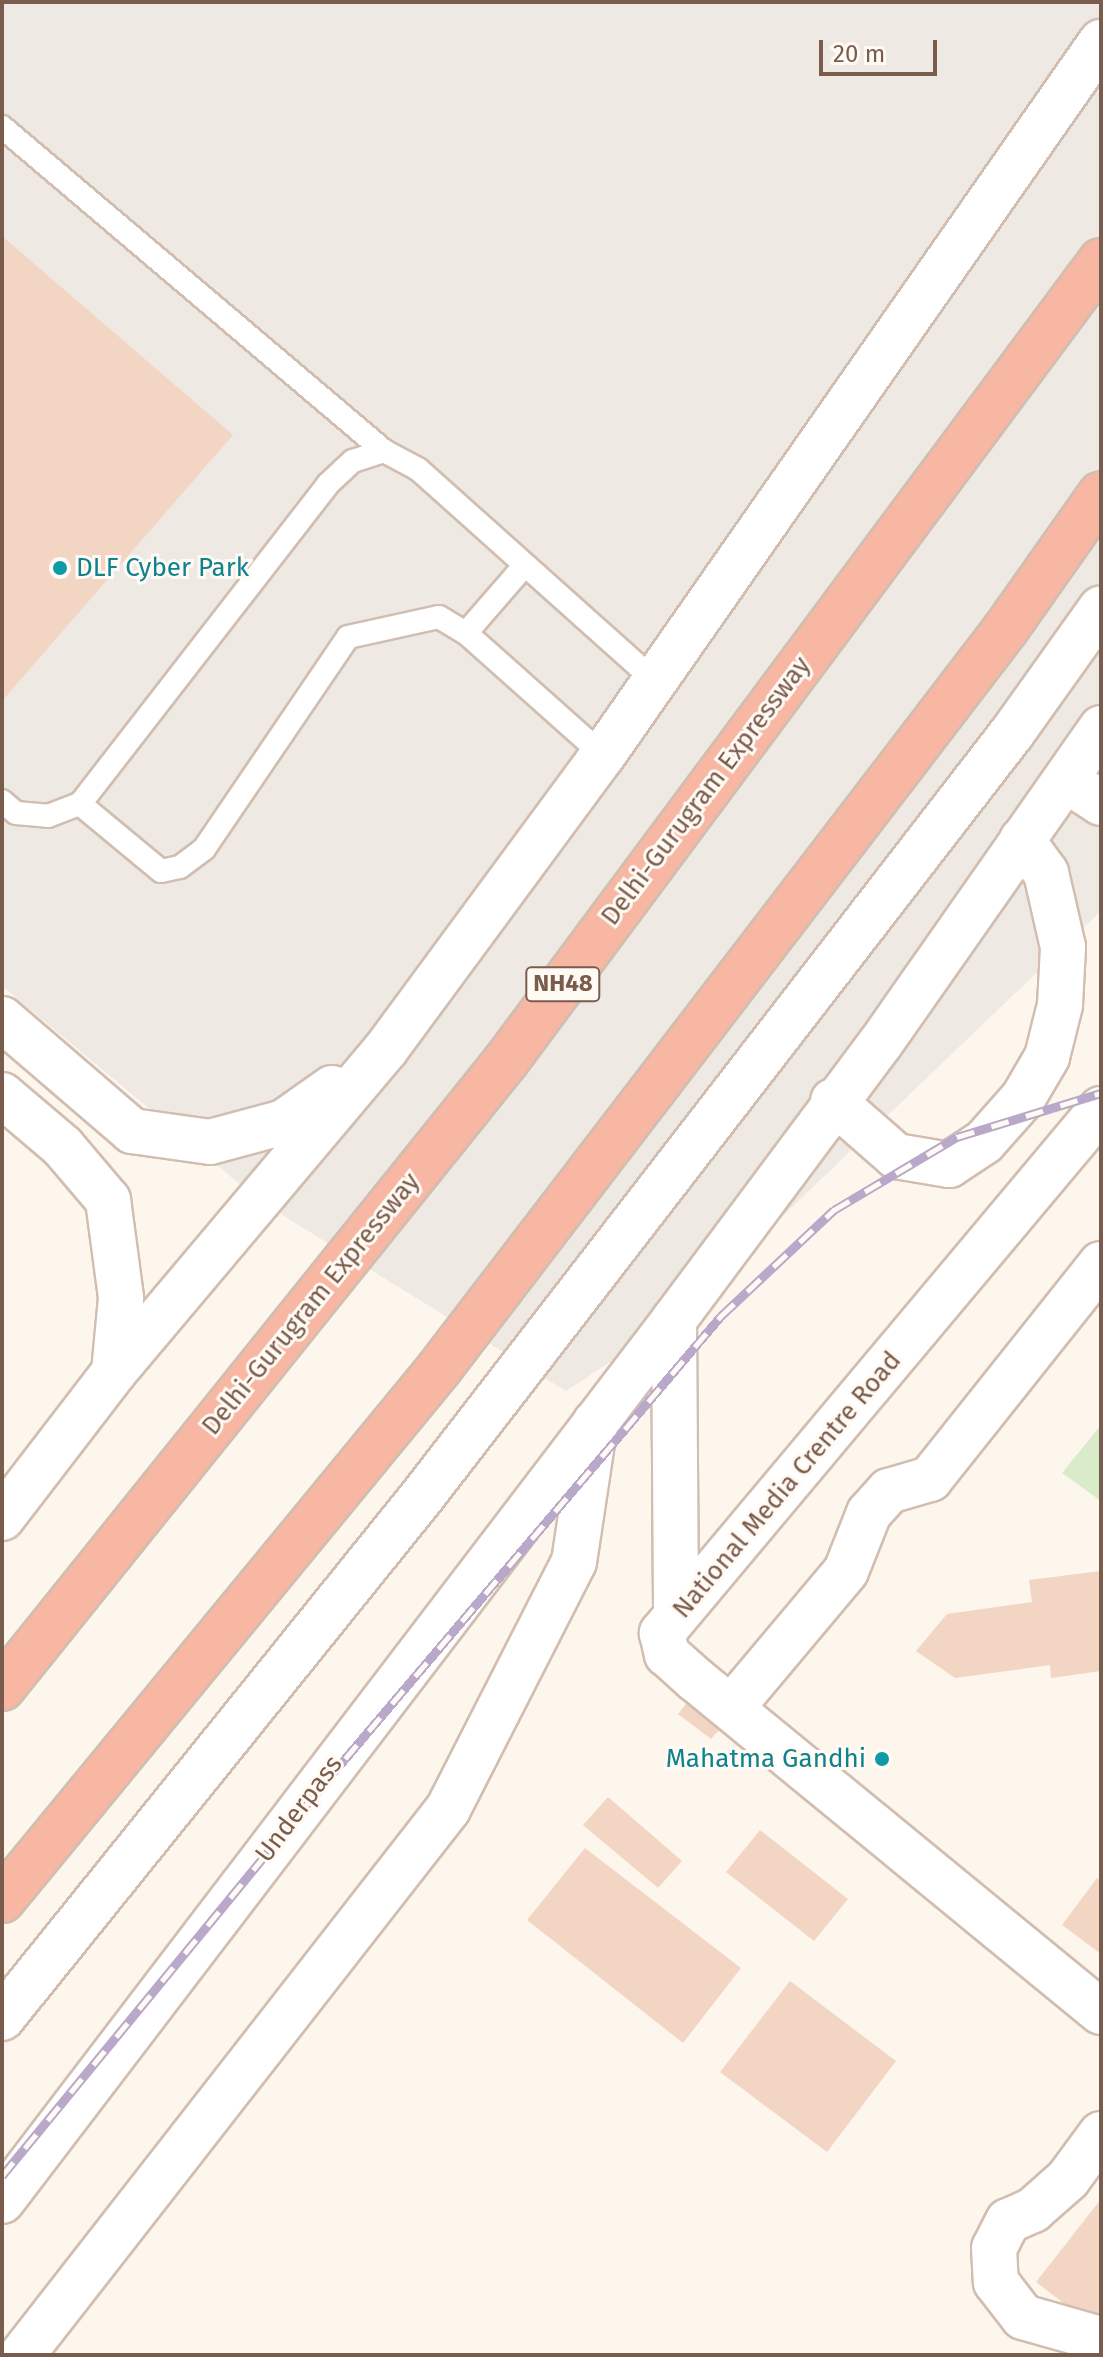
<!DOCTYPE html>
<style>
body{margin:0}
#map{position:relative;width:1103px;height:2357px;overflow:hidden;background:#fdf6ec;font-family:"Fira Sans",sans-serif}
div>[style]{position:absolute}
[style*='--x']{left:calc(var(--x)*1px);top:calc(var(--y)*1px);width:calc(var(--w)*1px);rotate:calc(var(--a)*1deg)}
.industrial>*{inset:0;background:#efe9e4}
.green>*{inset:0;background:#d8ecc9}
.building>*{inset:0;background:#f3d5c3}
.roads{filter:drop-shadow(2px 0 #d1beb0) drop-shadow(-2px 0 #d1beb0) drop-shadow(0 2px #d1beb0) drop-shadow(0 -2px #d1beb0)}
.lane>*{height:22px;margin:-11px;padding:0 11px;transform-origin:11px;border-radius:11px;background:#fff}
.street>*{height:44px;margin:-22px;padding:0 22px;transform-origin:22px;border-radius:22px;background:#fff}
.secondary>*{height:44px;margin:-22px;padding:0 22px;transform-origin:22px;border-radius:22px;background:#fff}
.highway>*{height:44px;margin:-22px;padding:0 22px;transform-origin:22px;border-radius:22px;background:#f7b7a3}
.rail>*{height:9px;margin-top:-4.5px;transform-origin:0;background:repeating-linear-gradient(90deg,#fffaf3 0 18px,#b9a8c9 0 36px);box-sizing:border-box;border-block:2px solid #b9a8c9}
.dots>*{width:22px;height:22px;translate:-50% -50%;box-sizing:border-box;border:4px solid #fffaf3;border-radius:50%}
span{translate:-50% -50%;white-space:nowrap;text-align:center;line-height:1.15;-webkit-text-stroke:6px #fffaf3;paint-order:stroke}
.shield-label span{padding:2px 6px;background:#fffaf3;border:2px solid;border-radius:6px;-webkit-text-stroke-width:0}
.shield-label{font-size:24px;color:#7a5c4d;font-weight:700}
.culture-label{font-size:26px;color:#0d838f}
.left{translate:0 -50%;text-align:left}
.right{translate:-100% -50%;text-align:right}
.street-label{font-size:26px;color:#7a5c4d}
.frame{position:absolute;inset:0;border:4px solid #7a5c4d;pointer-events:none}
.scale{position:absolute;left:819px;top:40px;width:118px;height:36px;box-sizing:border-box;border:4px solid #7a5c4d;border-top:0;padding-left:10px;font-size:24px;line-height:28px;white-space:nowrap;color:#7a5c4d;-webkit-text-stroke:6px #fffaf3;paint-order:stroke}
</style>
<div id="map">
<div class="industrial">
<i style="clip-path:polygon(2px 2px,1101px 2px,1101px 911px,674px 1320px,566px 1391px,260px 1201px,2px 986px)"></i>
</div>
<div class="green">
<i style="clip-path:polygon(1101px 1425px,1101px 1501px,1062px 1473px)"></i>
</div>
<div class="building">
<i style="clip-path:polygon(2px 236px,233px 435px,2px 701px)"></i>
<i style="clip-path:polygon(1101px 1571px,1101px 1671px,1051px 1678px,1050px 1665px,955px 1678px,916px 1651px,947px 1614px,1032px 1602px,1029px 1580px)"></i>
<i style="clip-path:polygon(694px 1694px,728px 1720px,711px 1739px,678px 1714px)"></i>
<i style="clip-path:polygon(608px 1797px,682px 1861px,658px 1888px,583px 1825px)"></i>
<i style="clip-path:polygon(760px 1830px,848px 1899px,814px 1941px,726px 1872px)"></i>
<i style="clip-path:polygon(585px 1848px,741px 1968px,683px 2043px,527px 1920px)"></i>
<i style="clip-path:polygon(1097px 1878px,1101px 1881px,1101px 1954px,1062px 1925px)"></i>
<i style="clip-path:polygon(790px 1981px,896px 2061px,827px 2152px,720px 2072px)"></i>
<i style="clip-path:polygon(1101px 2199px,1101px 2332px,1036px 2282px)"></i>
</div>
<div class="roads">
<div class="lane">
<i style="--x:2;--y:127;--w:501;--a:40.3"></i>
<i style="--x:384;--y:451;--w:38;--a:28"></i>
<i style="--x:418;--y:469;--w:318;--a:41.8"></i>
<i style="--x:466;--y:633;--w:183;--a:41.7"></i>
<i style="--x:2;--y:801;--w:18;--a:41"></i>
<i style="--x:16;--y:813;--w:32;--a:5"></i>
<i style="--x:48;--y:816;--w:34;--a:-21"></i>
<i style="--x:80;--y:804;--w:405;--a:-52.2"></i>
<i style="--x:328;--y:484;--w:34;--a:-43"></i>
<i style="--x:353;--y:461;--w:33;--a:-18"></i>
<i style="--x:80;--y:804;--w:105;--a:39.6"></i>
<i style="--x:161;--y:871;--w:19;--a:-12"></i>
<i style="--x:180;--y:867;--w:30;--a:-37"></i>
<i style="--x:204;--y:849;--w:256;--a:-55.8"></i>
<i style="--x:348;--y:637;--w:93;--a:-12.4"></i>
<i style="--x:439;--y:617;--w:31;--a:31"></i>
<i style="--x:466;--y:633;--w:90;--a:-49.1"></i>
</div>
<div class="street">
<i style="--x:1101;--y:1109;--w:684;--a:129.96"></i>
<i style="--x:662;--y:1633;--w:22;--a:77"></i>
<i style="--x:667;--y:1654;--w:38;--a:42"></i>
<i style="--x:695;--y:1679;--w:525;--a:39.36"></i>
<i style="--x:732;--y:1707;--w:177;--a:-50"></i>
<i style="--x:846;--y:1571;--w:62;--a:-68.4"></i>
<i style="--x:869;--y:1513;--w:30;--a:-48"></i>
<i style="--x:889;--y:1491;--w:43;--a:-16.3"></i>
<i style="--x:930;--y:1479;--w:275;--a:-51.5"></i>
<i style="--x:1101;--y:2134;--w:56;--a:126.3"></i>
<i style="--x:1068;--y:2179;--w:47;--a:138.5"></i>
<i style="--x:1033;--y:2210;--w:27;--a:156"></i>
<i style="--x:1008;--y:2221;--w:30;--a:117"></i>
<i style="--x:994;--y:2248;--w:34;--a:87"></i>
<i style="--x:996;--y:2282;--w:44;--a:52.4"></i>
<i style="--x:1023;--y:2317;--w:81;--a:15.8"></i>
</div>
<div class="secondary">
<i style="--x:1066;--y:780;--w:42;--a:33.3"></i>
<i style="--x:2;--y:1019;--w:172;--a:40.7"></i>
<i style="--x:132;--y:1131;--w:79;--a:8"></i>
<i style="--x:210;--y:1142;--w:77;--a:-15.1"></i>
<i style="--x:284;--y:1122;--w:59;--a:-35.3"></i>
<i style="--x:2;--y:1095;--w:80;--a:40.4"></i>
<i style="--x:63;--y:1147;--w:70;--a:49.7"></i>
<i style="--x:108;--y:1200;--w:99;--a:82.4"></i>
<i style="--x:121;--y:1298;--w:74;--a:95.4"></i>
<i style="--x:833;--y:1101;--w:84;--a:41.1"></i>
<i style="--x:896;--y:1156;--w:54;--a:9.6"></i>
<i style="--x:949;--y:1165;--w:42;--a:-33.3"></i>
<i style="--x:984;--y:1142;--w:59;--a:-48.4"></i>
<i style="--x:1023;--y:1098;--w:48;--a:-59.7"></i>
<i style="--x:1047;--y:1057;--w:54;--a:-76"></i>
<i style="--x:1060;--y:1005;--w:58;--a:-87"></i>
<i style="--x:1063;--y:947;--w:76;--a:-102.9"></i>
<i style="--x:1046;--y:873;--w:41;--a:-126"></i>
<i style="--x:674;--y:1320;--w:295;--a:89.6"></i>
<i style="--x:2;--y:1518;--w:184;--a:-52.5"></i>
<i style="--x:114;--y:1372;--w:422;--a:-49.9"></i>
<i style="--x:386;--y:1049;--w:365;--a:-53.6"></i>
<i style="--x:603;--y:755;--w:870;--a:-55.07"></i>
<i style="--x:2;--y:2018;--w:673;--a:-51.15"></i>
<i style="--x:424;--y:1494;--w:962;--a:-52.31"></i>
<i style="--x:1012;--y:733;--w:153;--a:-54.5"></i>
<i style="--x:2;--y:2201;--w:1108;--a:-52.66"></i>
<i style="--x:674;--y:1320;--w:344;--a:-53.3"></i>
<i style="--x:880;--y:1044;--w:386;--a:-55"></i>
<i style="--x:22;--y:2355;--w:693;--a:-52.04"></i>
<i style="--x:448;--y:1809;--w:277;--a:-63"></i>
<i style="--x:574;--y:1562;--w:141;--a:-81.4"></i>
</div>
<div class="highway">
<i style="--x:2;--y:1688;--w:804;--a:-51.21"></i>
<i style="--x:506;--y:1061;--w:997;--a:-53.36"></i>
<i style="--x:2;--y:1900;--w:686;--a:-50.56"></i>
<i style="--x:438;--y:1370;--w:932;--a:-52.54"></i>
<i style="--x:1005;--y:630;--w:166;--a:-54.8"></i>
</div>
</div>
<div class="rail">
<i style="--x:2;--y:2176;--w:504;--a:-50.63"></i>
<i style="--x:322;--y:1786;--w:617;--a:-49.67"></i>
<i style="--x:721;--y:1316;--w:155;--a:-43.2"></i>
<i style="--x:834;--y:1210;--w:143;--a:-30.7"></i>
<i style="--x:957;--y:1137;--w:151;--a:-17"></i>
</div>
<div class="dots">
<i style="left:60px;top:568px;background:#0f9aa8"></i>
<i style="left:882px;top:1759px;background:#0f9aa8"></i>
</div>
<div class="shield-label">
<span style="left:563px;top:984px">NH48</span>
</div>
<div class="culture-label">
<span class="left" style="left:76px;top:568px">DLF Cyber Park</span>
<span class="right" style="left:866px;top:1759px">Mahatma Gandhi</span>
</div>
<div class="street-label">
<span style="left:706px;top:791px;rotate:-53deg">Delhi-Gurugram Expressway</span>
<span style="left:311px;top:1304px;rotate:-51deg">Delhi-Gurugram Expressway</span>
<span style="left:787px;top:1485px;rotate:-50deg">National Media Crentre Road</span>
<span style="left:299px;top:1809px;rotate:-53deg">Underpass</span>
</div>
<div class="frame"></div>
<div class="scale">20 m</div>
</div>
